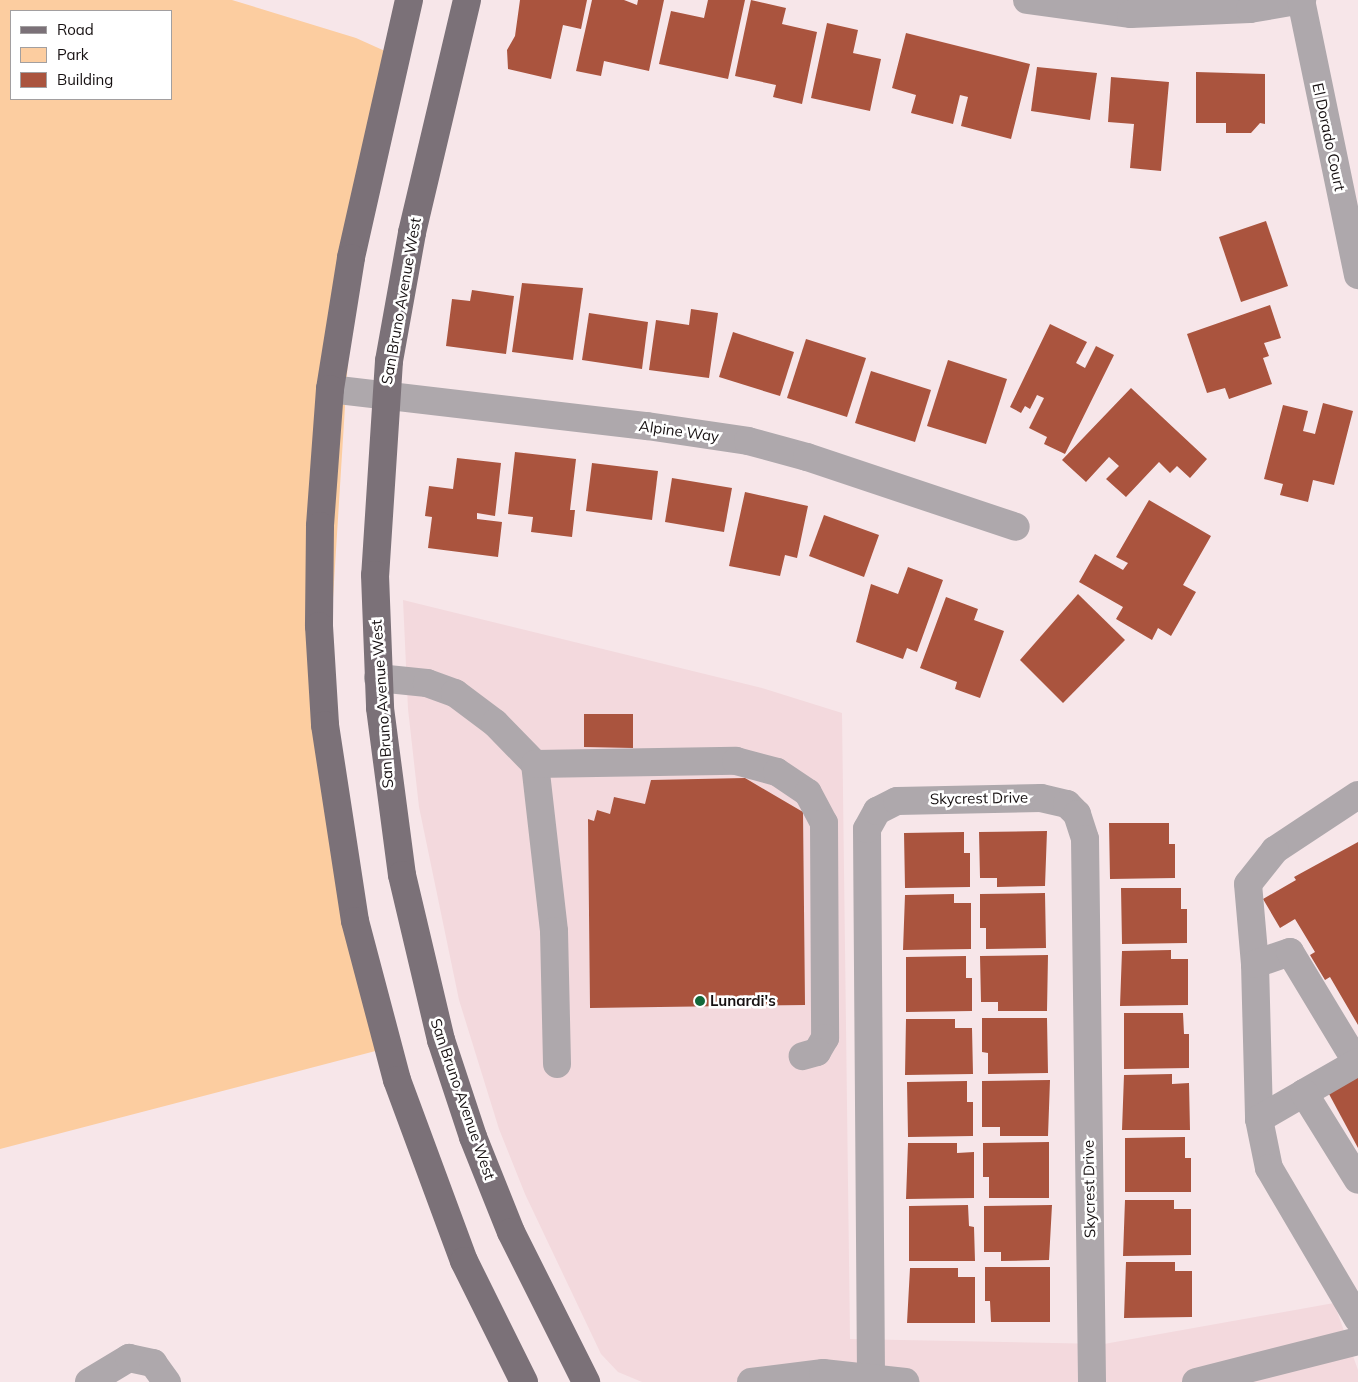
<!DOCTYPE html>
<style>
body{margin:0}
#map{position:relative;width:1358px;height:1382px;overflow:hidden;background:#f7e6e9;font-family:Mulish,sans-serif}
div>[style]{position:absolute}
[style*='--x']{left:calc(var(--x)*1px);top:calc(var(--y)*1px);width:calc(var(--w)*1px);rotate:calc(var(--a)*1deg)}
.built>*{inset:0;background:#f3d9dd}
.green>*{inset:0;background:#fccda0}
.building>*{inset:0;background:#aa543e}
.minor>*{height:28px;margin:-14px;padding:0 14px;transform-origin:14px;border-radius:14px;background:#aea8ac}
.major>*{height:28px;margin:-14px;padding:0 14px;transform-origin:14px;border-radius:14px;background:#7b7178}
.dots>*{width:14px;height:14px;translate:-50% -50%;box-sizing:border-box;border:2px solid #fff;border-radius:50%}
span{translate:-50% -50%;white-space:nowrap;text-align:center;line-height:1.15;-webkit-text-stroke:5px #fff;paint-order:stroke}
.street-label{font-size:15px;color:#161011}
.poi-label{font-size:15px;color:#161011;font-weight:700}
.left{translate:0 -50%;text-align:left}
.legend{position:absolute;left:10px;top:10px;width:162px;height:90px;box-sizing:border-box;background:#fff;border:1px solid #a29fa0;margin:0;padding:6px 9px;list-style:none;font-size:15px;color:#161011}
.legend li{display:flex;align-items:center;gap:10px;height:25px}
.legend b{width:25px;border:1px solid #a29fa0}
</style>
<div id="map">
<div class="built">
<i style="clip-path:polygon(403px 600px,762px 688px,842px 713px,850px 1339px,1104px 1344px,1334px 1303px,1358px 1370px,1358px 1382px,642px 1382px,618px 1372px,601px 1354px,525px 1194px,499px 1129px,459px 1000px,419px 807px,408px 709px)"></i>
</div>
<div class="green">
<i style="clip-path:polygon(evenodd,0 0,232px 0,356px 38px,396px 56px,356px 232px,325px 725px,387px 1048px,0 1149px,0 0,11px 11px,171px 11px,171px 99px,11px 99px,11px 11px)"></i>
</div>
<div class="building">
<i style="clip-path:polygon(520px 0,587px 0,581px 29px,563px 25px,551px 79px,508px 69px,507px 50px,515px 36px)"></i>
<i style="clip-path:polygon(592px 0,624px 0,637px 5px,638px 0,664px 0,649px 71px,604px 61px,601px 76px,576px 71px)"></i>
<i style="clip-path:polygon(708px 0,745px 0,728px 79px,659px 64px,671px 11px,704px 18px)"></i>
<i style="clip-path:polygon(751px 0,786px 8px,782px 24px,817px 32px,802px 104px,773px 97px,776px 85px,735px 76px)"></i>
<i style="clip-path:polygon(827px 23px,858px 30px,853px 53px,881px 59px,870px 111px,811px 98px)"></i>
<i style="clip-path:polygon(906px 33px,1030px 64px,1011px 139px,961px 126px,968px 97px,960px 95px,953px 124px,911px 113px,916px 95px,892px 88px)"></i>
<i style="clip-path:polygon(1037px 67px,1097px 73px,1090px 120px,1031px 111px)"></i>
<i style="clip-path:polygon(1196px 72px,1265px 74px,1265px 124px,1260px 123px,1251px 133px,1226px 133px,1226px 123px,1196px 123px)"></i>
<i style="clip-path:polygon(1111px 77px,1169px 82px,1161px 171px,1130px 168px,1134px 124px,1108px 122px)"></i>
<i style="clip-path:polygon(1266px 221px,1288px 286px,1241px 302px,1219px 237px)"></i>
<i style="clip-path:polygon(522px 283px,583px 288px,573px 360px,512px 352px)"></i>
<i style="clip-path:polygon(472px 290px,514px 296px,506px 354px,446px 346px,452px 299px,470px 301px)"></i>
<i style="clip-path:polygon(1270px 305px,1281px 338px,1264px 343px,1269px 356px,1263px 358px,1272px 384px,1229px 399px,1225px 388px,1207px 393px,1187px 334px)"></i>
<i style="clip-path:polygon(691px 309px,718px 313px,709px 378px,649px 370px,656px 320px,689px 325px)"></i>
<i style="clip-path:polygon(589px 313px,648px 322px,642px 369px,582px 360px)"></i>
<i style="clip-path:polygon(1050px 324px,1087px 342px,1076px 363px,1085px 368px,1096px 346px,1114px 355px,1065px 454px,1044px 444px,1047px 437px,1029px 428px,1044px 398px,1037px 395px,1030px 409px,1025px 406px,1021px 413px,1010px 407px)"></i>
<i style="clip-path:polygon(733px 332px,794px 352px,780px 396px,719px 377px)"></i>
<i style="clip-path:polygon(806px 339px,866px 358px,847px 417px,787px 398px)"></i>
<i style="clip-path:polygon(948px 360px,1007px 379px,986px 444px,927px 426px)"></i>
<i style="clip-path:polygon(871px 371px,931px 390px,915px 442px,855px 423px)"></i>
<i style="clip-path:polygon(1131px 388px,1207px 459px,1190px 478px,1177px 466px,1170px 473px,1159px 462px,1126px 497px,1106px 479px,1119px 466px,1109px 457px,1086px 482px,1062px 460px)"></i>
<i style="clip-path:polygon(1323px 403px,1353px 411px,1334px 485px,1313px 480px,1308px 502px,1280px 495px,1283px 484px,1264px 479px,1283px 405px,1308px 411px,1303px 431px,1315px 434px)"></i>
<i style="clip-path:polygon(515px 452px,576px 459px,570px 510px,575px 510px,572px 537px,531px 532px,533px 517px,508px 514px)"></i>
<i style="clip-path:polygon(457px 458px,501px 463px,495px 516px,477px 513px,477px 519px,502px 522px,498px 557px,428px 548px,432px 517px,425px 516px,429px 486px,453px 489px)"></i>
<i style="clip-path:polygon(592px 463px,658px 471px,652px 520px,586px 511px)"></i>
<i style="clip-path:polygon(672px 478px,732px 488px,724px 532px,665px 522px)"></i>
<i style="clip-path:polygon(745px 492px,808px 506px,797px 558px,785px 555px,780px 576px,729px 566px)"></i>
<i style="clip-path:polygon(1149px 500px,1211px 536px,1183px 585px,1196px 592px,1171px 636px,1158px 628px,1152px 640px,1116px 619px,1123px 607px,1079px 582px,1095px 554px,1123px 570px,1128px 563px,1116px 557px)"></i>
<i style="clip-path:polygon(824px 515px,879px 535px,864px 577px,809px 556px)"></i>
<i style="clip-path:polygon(908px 567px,943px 580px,917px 652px,907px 648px,903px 659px,856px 642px,871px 584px,898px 594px)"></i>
<i style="clip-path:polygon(1078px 594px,1125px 640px,1063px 703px,1020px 660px)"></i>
<i style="clip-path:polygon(946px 597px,978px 609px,974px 620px,1004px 631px,980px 698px,955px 689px,957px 682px,920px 668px)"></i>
<i style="clip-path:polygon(584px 714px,633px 714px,633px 748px,584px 747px)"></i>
<i style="clip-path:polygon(745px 778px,803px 812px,805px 1005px,590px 1008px,588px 819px,594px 821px,597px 810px,610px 814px,614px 797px,645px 804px,651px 780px)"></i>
<i style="clip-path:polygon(1109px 823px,1169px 823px,1169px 844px,1175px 844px,1175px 878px,1110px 879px)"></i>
<i style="clip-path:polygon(1047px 831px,1045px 886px,997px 887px,997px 878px,980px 878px,979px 832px)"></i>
<i style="clip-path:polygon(964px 832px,964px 853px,970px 853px,970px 887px,905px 888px,904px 833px)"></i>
<i style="clip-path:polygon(1358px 842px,1358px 1025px,1330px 977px,1325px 980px,1310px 955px,1315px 952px,1295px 919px,1280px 928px,1263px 899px,1296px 880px,1294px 877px)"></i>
<i style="clip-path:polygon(1121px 888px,1181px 888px,1181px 909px,1187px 909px,1187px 943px,1122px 944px)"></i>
<i style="clip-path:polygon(1045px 893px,1046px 948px,986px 949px,986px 928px,980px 928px,980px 894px)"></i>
<i style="clip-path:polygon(954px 894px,954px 903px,971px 903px,971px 949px,903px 950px,905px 895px)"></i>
<i style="clip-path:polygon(1171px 950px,1171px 959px,1188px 959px,1188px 1005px,1120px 1006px,1122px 951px)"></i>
<i style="clip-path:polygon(1048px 955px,1047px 1011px,998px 1011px,998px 1002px,981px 1002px,980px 956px)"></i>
<i style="clip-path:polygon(966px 956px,966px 978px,972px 978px,972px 1011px,906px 1012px,906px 957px)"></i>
<i style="clip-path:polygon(1124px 1013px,1183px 1013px,1184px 1034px,1189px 1034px,1189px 1068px,1124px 1069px)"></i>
<i style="clip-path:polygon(982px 1018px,1047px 1018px,1048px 1073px,988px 1074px,988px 1053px,982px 1052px)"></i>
<i style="clip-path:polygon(906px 1019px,955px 1019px,955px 1028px,972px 1028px,973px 1074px,905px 1075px)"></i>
<i style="clip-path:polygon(1172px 1074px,1172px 1084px,1189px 1083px,1190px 1130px,1122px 1130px,1124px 1075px)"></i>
<i style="clip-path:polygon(1358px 1075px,1358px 1148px,1329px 1094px)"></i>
<i style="clip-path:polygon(1050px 1080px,1048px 1136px,1000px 1136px,1000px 1127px,982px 1127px,982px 1081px)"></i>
<i style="clip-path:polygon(967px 1081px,967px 1102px,973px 1102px,973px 1136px,908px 1137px,907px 1082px)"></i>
<i style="clip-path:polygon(1185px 1137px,1185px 1158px,1191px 1158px,1191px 1192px,1125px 1192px,1125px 1138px)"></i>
<i style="clip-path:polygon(1049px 1142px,1049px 1198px,989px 1198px,989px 1177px,983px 1177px,983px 1143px)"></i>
<i style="clip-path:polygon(908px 1143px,957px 1143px,957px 1153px,974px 1152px,974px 1198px,906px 1199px)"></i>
<i style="clip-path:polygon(1125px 1200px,1174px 1200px,1174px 1209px,1191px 1209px,1191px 1255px,1123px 1256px)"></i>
<i style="clip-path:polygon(968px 1205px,969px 1226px,974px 1227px,975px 1261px,909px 1261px,909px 1206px)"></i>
<i style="clip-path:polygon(1052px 1205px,1049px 1260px,1001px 1261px,1001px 1252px,984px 1252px,984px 1206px)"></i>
<i style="clip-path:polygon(1126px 1262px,1175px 1262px,1175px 1271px,1192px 1271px,1192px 1317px,1124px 1318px)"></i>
<i style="clip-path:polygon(985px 1267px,1050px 1267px,1050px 1322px,991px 1322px,990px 1301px,985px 1301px)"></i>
<i style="clip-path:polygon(910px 1268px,958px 1268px,958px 1277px,975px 1277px,975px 1323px,907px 1323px)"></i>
</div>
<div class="minor">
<i style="--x:1027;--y:0;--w:105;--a:7.7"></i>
<i style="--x:1131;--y:14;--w:119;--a:-2.4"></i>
<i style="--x:1250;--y:9;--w:53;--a:-9.8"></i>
<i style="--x:1301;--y:0;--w:281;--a:78.3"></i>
<i style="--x:330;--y:389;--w:319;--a:6.7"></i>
<i style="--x:647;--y:426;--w:102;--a:8.4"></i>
<i style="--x:748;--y:441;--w:61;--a:15.2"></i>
<i style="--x:807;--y:457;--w:220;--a:18.5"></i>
<i style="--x:378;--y:678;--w:49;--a:5.8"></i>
<i style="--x:427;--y:683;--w:30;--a:20"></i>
<i style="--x:455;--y:693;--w:50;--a:36.9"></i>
<i style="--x:495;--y:723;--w:57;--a:45.7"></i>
<i style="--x:535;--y:764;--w:168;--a:83.5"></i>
<i style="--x:554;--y:931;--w:133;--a:88.7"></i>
<i style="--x:535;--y:764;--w:201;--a:-0.9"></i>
<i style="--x:736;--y:761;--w:42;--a:15"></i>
<i style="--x:777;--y:772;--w:37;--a:34"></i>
<i style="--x:808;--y:793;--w:34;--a:62"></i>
<i style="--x:824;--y:823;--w:215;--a:89.7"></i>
<i style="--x:825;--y:1038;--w:16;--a:120"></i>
<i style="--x:817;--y:1052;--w:15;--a:164"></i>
<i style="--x:1358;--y:795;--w:100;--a:146.5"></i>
<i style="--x:1275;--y:850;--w:43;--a:128.5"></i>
<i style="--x:1248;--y:884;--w:80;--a:85"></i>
<i style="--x:1255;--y:964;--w:155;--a:88.5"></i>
<i style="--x:1259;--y:1119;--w:50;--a:78.5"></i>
<i style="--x:1269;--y:1168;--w:175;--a:59.5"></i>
<i style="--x:1255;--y:964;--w:37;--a:-19"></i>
<i style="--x:1290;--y:952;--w:130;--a:58.9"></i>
<i style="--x:1304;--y:1093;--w:62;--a:-29.9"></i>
<i style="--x:1259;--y:1119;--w:52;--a:-30"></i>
<i style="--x:1304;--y:1093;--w:102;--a:58.2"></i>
<i style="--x:871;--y:1376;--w:547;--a:-90.42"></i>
<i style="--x:867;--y:829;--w:21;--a:-61"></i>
<i style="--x:877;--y:811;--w:22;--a:-27"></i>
<i style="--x:897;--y:801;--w:144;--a:-1.2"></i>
<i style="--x:1041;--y:798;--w:27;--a:13"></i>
<i style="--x:1067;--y:804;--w:14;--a:45"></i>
<i style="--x:1077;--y:814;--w:26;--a:72"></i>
<i style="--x:1085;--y:839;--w:543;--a:89.26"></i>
<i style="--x:89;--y:1382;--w:47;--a:-31"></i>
<i style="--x:129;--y:1358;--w:25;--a:12"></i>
<i style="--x:153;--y:1363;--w:24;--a:54"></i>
<i style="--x:751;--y:1382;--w:73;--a:-7.1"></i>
<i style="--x:823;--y:1373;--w:83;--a:6.2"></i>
<i style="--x:1196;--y:1382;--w:167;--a:-14.2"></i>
</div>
<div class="major">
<i style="--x:409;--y:0;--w:264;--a:102.7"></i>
<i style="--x:351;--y:258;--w:133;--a:99.1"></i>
<i style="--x:330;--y:389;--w:137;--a:94.2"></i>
<i style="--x:320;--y:526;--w:100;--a:90.6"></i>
<i style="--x:319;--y:626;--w:99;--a:86.5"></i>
<i style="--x:325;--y:725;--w:198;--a:81.3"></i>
<i style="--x:355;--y:921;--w:164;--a:75.2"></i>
<i style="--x:397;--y:1080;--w:193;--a:69.7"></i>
<i style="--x:464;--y:1261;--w:135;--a:63.6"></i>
<i style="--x:467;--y:0;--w:239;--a:103.3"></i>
<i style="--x:412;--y:233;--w:130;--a:100.2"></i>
<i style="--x:389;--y:361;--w:214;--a:93.7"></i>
<i style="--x:375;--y:575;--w:133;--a:87.8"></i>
<i style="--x:380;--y:708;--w:168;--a:82.5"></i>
<i style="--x:402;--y:875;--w:170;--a:76.7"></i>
<i style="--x:441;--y:1040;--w:102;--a:71.7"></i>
<i style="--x:473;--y:1137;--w:102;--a:68.2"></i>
<i style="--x:511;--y:1232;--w:168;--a:63.4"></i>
</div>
<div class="dots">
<i style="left:700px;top:1001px;background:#12683a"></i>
</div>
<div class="street-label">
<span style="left:1329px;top:137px;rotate:78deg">El Dorado Court</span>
<span style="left:401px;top:301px;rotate:-80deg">San Bruno Avenue West</span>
<span style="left:679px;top:431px;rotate:8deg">Alpine Way</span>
<span style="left:382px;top:704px;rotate:-94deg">San Bruno Avenue West</span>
<span style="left:979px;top:798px;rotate:-1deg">Skycrest Drive</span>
<span style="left:463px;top:1099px;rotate:71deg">San Bruno Avenue West</span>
<span style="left:1089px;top:1189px;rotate:-91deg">Skycrest Drive</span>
</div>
<div class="poi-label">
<span class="left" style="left:710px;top:1001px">Lunardi's</span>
</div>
<ul class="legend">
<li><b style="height:6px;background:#7b7178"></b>Road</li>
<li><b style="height:14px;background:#fccda0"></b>Park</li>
<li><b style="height:14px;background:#aa543e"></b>Building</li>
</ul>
</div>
